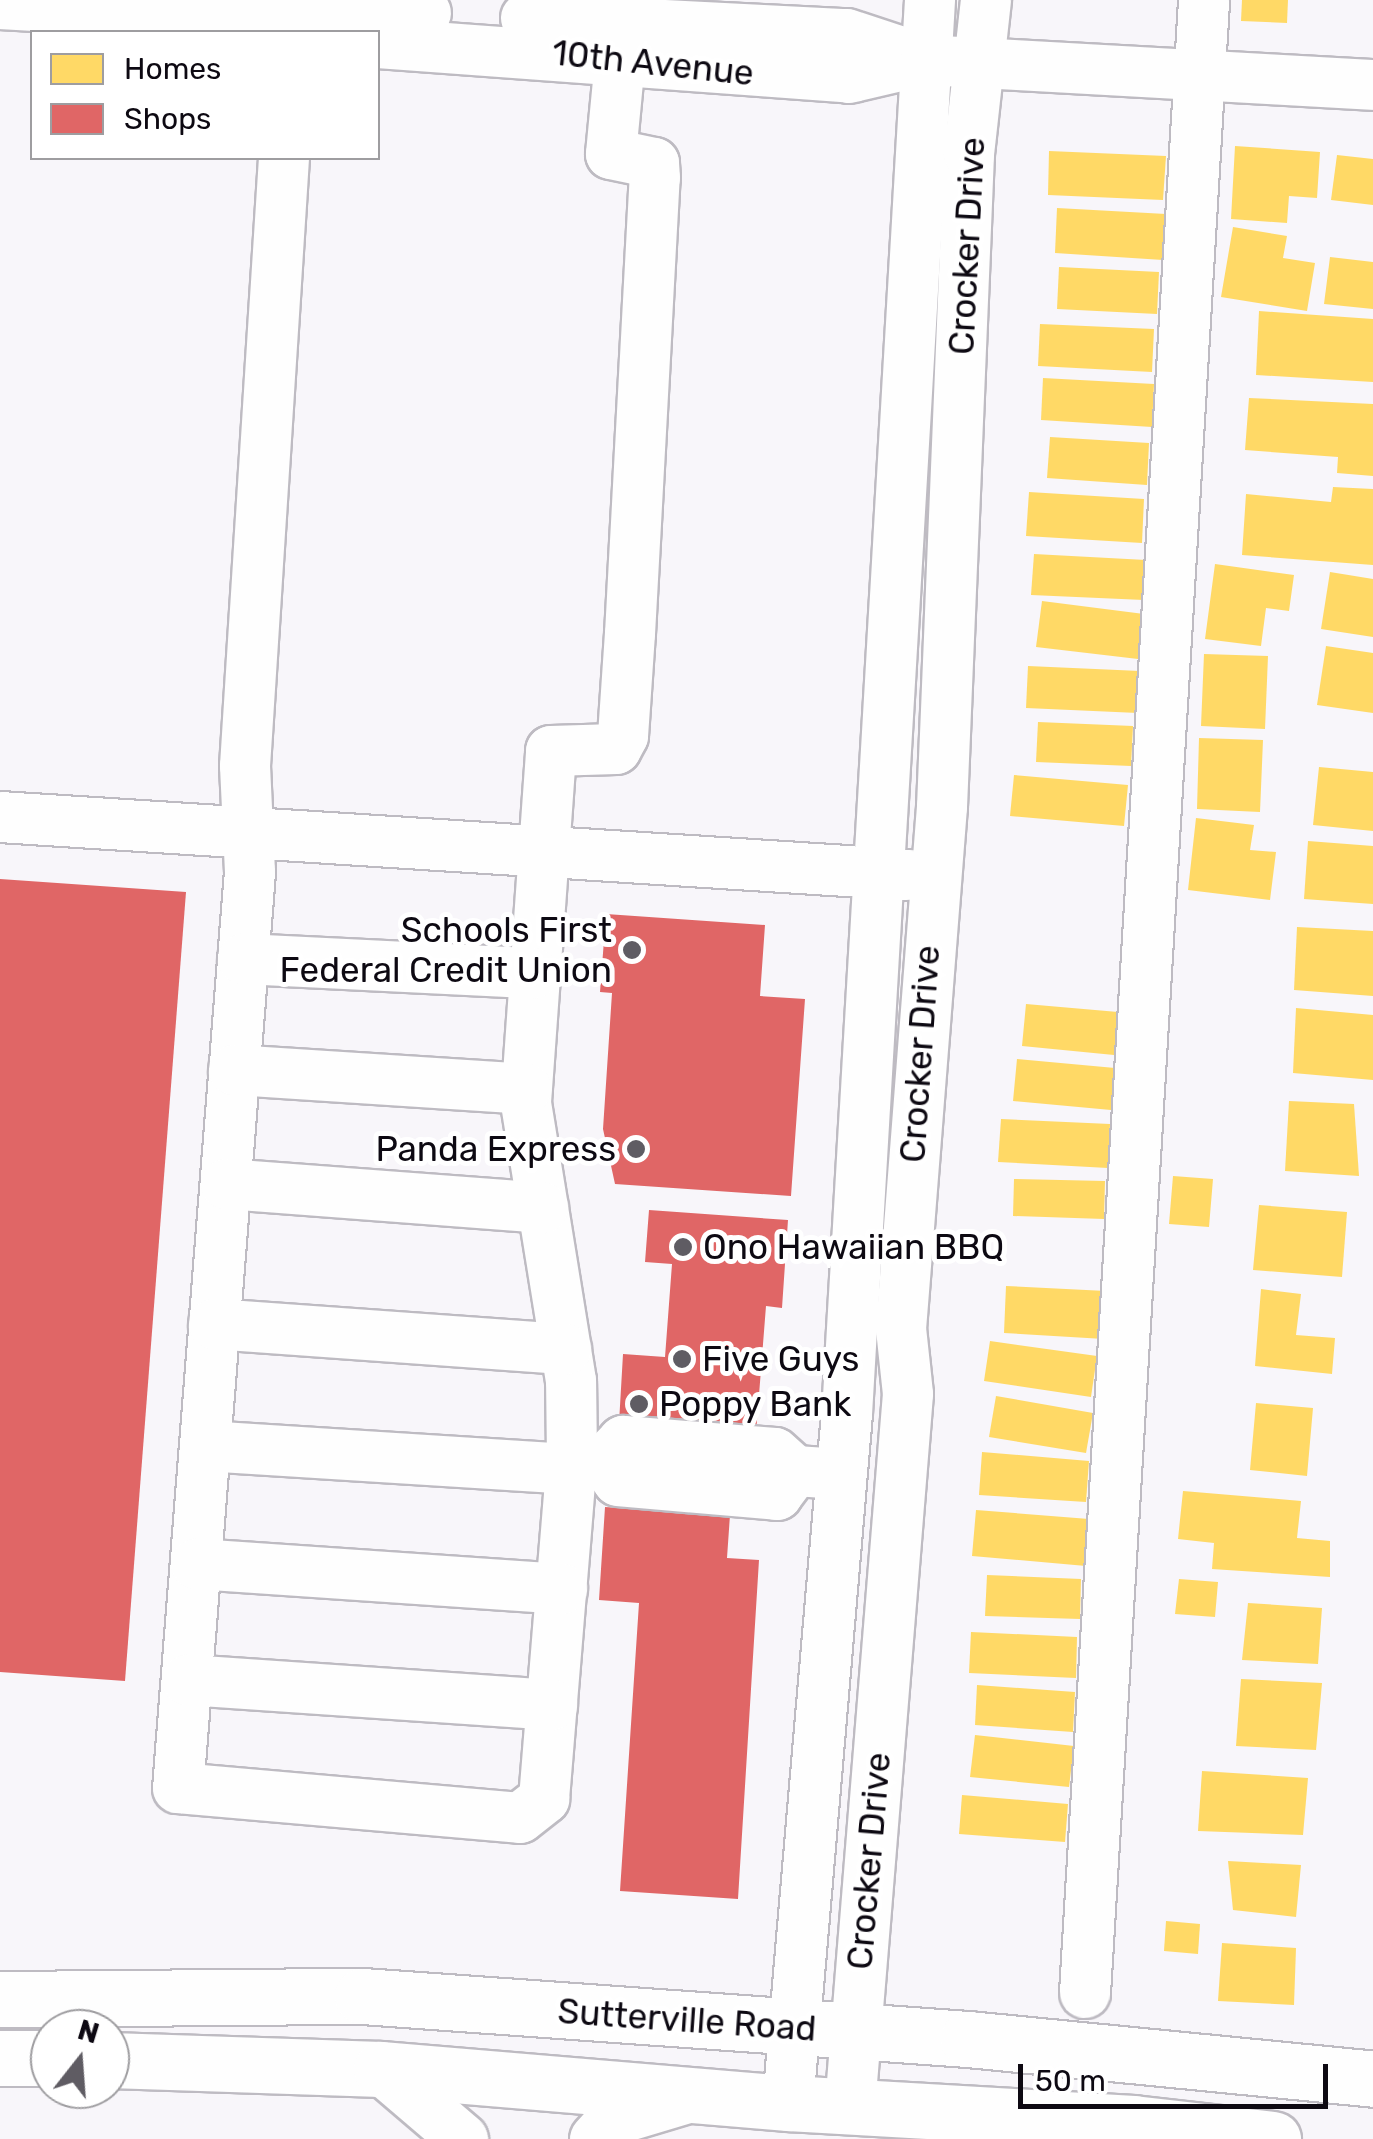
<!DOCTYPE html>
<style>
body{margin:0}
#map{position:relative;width:1373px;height:2139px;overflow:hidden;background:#f8f6fa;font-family:Rubik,sans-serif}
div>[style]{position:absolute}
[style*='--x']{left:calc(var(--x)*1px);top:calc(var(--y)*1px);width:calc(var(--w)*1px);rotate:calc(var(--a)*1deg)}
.homes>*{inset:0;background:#ffd966}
.shops>*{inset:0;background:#e06666}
.roads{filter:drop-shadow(2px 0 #bebbc2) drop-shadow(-2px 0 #bebbc2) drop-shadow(0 2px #bebbc2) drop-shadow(0 -2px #bebbc2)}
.minor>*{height:50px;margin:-25px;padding:0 25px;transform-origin:25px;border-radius:25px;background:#fefefe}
.major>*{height:55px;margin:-27.5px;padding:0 27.5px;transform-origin:27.5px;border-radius:27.5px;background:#fefefe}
.dots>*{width:28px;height:28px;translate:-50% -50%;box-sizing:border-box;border:5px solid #fff;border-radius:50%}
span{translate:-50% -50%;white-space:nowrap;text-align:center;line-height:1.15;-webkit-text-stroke:10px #fff;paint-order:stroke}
.street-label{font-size:35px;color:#0d0912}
.poi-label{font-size:35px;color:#0d0912}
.right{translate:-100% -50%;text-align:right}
.left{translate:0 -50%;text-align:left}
.legend{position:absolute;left:30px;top:30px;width:350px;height:130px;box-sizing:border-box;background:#fff;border:2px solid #9e9da0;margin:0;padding:12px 18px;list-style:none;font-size:30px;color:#0d0912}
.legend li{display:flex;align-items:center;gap:20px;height:50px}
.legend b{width:50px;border:2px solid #9e9da0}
.north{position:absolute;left:30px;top:2009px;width:100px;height:100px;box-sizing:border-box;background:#fff;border:2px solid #9e9da0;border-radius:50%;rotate:17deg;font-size:28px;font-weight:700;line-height:40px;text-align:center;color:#0d0912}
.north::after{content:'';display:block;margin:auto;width:35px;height:45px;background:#5f5c63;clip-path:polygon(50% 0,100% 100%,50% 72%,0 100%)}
.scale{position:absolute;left:1018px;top:2064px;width:310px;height:45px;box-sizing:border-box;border:5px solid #0d0912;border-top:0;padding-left:12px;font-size:30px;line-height:35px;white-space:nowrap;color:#0d0912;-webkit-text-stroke:8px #fff;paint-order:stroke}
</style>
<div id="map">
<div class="homes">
<i style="clip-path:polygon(1242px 0,1288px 0,1287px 23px,1241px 21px)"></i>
<i style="clip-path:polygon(1235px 146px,1320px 152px,1317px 198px,1289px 196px,1287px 223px,1231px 219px)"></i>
<i style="clip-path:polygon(1049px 151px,1166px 156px,1163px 200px,1048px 195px)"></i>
<i style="clip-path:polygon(1337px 155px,1373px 159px,1373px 205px,1331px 200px)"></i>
<i style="clip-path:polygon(1057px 208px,1166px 214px,1163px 260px,1055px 253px)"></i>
<i style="clip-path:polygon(1233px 227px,1287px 236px,1283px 258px,1315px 263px,1307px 311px,1221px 297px)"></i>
<i style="clip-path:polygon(1330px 257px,1373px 262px,1373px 309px,1324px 304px)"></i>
<i style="clip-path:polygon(1059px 267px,1159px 272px,1157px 314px,1057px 309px)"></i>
<i style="clip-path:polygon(1259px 311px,1373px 319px,1373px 382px,1256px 375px)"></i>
<i style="clip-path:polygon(1040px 324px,1154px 329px,1152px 372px,1038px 366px)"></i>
<i style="clip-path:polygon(1043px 378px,1154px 384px,1152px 427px,1041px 420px)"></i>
<i style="clip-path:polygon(1249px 398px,1373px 404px,1373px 476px,1337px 473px,1338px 457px,1245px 450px)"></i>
<i style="clip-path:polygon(1050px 437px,1149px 443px,1147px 485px,1047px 478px)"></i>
<i style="clip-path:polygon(1333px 487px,1373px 489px,1373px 565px,1242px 555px,1246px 494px,1331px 502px)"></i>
<i style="clip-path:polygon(1029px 492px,1144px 499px,1142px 543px,1026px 536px)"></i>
<i style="clip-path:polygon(1034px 554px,1146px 560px,1144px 600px,1031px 595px)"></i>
<i style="clip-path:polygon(1215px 564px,1294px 575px,1289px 611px,1266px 608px,1261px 646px,1205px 639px)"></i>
<i style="clip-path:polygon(1330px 572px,1373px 579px,1373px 637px,1321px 629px)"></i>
<i style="clip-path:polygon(1042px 601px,1144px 614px,1138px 659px,1036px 647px)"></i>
<i style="clip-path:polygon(1326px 646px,1373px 653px,1373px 713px,1317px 705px)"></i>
<i style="clip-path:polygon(1204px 654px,1268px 656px,1265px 729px,1201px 726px)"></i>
<i style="clip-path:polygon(1028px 666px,1140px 671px,1138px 713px,1026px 708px)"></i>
<i style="clip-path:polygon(1038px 722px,1133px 726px,1131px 766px,1036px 762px)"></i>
<i style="clip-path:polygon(1199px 738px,1263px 740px,1260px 812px,1197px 809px)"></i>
<i style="clip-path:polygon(1319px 767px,1373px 772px,1373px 831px,1313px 825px)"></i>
<i style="clip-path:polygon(1014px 775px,1128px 785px,1124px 826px,1010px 816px)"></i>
<i style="clip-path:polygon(1196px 818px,1254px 825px,1250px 850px,1276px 852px,1270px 900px,1188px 890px)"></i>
<i style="clip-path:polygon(1308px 841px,1373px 846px,1373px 904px,1304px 899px)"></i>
<i style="clip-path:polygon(1297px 927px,1373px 931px,1373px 996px,1294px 990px)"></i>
<i style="clip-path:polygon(1026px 1004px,1118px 1012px,1114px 1055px,1022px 1046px)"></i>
<i style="clip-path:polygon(1296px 1008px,1373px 1015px,1373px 1080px,1293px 1073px)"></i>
<i style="clip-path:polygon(1017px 1059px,1115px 1068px,1111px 1110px,1013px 1101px)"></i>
<i style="clip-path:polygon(1289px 1101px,1354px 1104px,1359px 1176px,1285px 1171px)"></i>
<i style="clip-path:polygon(1001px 1119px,1110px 1124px,1108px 1168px,998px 1162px)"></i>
<i style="clip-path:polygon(1173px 1176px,1213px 1179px,1209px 1227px,1169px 1224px)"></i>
<i style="clip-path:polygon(1014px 1179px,1105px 1181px,1104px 1219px,1013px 1216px)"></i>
<i style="clip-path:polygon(1259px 1205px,1347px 1212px,1342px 1277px,1253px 1270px)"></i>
<i style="clip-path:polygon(1006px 1286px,1106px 1291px,1104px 1339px,1004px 1333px)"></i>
<i style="clip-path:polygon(1261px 1289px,1301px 1294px,1296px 1335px,1335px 1338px,1332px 1374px,1255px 1366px)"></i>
<i style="clip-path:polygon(990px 1341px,1097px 1356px,1091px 1397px,984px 1381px)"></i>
<i style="clip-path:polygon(996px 1396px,1093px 1413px,1086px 1453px,989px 1437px)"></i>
<i style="clip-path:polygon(1256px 1403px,1313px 1408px,1307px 1476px,1250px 1470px)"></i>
<i style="clip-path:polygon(982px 1452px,1089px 1461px,1086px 1502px,979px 1495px)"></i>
<i style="clip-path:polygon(1183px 1491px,1301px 1501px,1297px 1538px,1330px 1541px,1330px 1577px,1212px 1569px,1214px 1543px,1178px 1539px)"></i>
<i style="clip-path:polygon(976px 1510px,1089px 1519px,1086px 1566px,972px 1556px)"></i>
<i style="clip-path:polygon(987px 1575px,1081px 1579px,1080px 1619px,985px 1616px)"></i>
<i style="clip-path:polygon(1179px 1579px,1218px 1582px,1215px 1617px,1175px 1614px)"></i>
<i style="clip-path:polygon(1248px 1603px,1322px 1608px,1318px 1664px,1242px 1660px)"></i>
<i style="clip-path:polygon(971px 1632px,1077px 1637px,1076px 1678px,969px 1673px)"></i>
<i style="clip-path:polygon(1241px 1679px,1322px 1683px,1316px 1750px,1236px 1746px)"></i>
<i style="clip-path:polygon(977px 1685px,1075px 1692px,1073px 1732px,975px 1725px)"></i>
<i style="clip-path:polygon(975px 1735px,1074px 1746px,1069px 1787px,970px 1777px)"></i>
<i style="clip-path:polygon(1202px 1771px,1308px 1778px,1303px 1835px,1198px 1831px)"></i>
<i style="clip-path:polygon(962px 1795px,1068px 1804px,1065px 1842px,959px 1834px)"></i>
<i style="clip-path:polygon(1228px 1861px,1301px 1865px,1296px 1917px,1233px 1910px)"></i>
<i style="clip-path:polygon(1166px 1921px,1200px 1924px,1198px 1954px,1164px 1951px)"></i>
<i style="clip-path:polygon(1222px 1943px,1296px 1948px,1294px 2005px,1218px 2001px)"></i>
</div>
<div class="shops">
<i style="clip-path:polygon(0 879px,186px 892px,125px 1681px,0 1672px)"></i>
<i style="clip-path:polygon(606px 914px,765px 925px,760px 996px,805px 999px,791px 1196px,615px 1184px,603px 1129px,612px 993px,600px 992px)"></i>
<i style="clip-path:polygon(649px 1210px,788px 1220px,782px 1308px,766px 1306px,756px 1433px,619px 1423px,623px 1354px,665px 1357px,672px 1264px,645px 1262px)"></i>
<i style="clip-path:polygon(605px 1507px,730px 1515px,727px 1558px,759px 1560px,738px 1899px,620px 1891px,639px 1603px,599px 1600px)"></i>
</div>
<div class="roads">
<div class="minor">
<i style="--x:0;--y:4;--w:293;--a:3.3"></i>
<i style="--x:526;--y:18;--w:321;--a:2.9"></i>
<i style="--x:847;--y:34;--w:83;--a:18.2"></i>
<i style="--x:338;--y:32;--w:46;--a:-166.3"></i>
<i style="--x:293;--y:21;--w:86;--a:-6.7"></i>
<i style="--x:378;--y:11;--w:48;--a:2.4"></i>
<i style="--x:378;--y:43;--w:472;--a:4.2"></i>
<i style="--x:849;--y:78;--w:79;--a:-13.2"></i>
<i style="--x:926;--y:60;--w:448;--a:3.2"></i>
<i style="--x:284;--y:158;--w:609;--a:93.67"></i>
<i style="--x:245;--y:766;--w:106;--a:87.3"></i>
<i style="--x:250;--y:872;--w:919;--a:94.49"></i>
<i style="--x:178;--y:1788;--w:343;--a:5"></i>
<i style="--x:520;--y:1818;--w:31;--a:-38"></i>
<i style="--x:544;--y:1799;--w:342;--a:-85.3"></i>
<i style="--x:572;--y:1458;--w:77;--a:-90.7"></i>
<i style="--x:571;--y:1381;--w:283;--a:-99.2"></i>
<i style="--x:526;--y:1102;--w:352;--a:-85.9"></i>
<i style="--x:551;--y:751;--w:65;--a:-1.8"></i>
<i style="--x:616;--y:749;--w:15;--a:-62"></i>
<i style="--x:623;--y:736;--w:102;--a:-86.1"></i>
<i style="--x:630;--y:634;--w:457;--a:-86.9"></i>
<i style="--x:655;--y:178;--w:15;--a:-94"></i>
<i style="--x:654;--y:163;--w:44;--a:-168.2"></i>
<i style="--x:611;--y:154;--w:93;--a:-84.5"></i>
<i style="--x:0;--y:817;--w:910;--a:3.65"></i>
<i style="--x:243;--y:959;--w:291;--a:2.8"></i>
<i style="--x:234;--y:1070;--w:293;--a:3.7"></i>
<i style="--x:226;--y:1184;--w:318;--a:4.3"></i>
<i style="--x:214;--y:1324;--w:353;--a:4.1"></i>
<i style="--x:205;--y:1446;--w:368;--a:3.6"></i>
<i style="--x:572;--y:1458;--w:32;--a:5"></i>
<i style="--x:604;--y:1461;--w:24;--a:55"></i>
<i style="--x:618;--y:1481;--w:160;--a:5"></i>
<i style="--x:777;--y:1495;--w:30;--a:-53"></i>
<i style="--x:604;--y:1461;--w:28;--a:-46"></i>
<i style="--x:623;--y:1441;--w:152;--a:4.5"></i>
<i style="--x:775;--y:1453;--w:27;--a:42"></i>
<i style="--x:795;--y:1471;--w:46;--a:3.7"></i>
<i style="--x:196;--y:1564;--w:367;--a:3.9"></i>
<i style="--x:187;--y:1680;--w:366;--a:3.9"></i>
<i style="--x:1085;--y:1993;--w:1997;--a:-86.58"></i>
<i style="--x:381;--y:2069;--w:108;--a:40.5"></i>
<i style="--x:788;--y:2103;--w:692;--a:-85.11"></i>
<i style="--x:847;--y:1414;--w:1416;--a:-86.64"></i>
<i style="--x:850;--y:2107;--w:715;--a:-85.35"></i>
<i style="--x:908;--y:1394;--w:65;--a:-96.1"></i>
<i style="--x:901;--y:1329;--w:524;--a:-85.51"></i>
<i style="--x:942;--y:807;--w:654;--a:-87.63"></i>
<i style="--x:969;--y:154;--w:155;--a:-83.7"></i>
<i style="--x:595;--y:2139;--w:24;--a:-48"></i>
<i style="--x:611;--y:2121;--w:80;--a:-16.6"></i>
</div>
<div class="major">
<i style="--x:0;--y:1999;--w:362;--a:-0.5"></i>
<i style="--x:362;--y:1996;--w:608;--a:4.06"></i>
<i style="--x:968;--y:2039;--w:407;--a:5.6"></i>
<i style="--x:0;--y:2058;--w:50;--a:0"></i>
<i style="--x:110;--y:2060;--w:271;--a:1.9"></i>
<i style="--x:381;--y:2069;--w:408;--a:4.8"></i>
<i style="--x:788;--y:2103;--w:346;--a:3.3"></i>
<i style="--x:1133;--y:2123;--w:141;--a:6.5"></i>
</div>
</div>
<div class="dots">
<i style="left:632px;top:950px;background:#5f5c63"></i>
<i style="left:636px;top:1149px;background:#5f5c63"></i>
<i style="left:683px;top:1247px;background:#5f5c63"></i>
<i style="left:682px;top:1359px;background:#5f5c63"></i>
<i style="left:639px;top:1404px;background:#5f5c63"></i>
</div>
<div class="street-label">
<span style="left:653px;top:63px;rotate:6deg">10th Avenue</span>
<span style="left:967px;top:246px;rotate:-87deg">Crocker Drive</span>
<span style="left:920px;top:1054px;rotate:-86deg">Crocker Drive</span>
<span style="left:869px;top:1861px;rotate:-85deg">Crocker Drive</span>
<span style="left:687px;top:2020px;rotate:4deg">Sutterville Road</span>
</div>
<div class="poi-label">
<span class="right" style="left:612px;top:950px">Schools First<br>Federal Credit Union</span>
<span class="right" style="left:616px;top:1149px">Panda Express</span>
<span class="left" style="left:703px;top:1247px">Ono Hawaiian BBQ</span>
<span class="left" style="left:702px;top:1359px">Five Guys</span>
<span class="left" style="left:659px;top:1404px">Poppy Bank</span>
</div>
<ul class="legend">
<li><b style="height:28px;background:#ffd966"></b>Homes</li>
<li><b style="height:28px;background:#e06666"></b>Shops</li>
</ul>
<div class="north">N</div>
<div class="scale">50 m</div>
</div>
